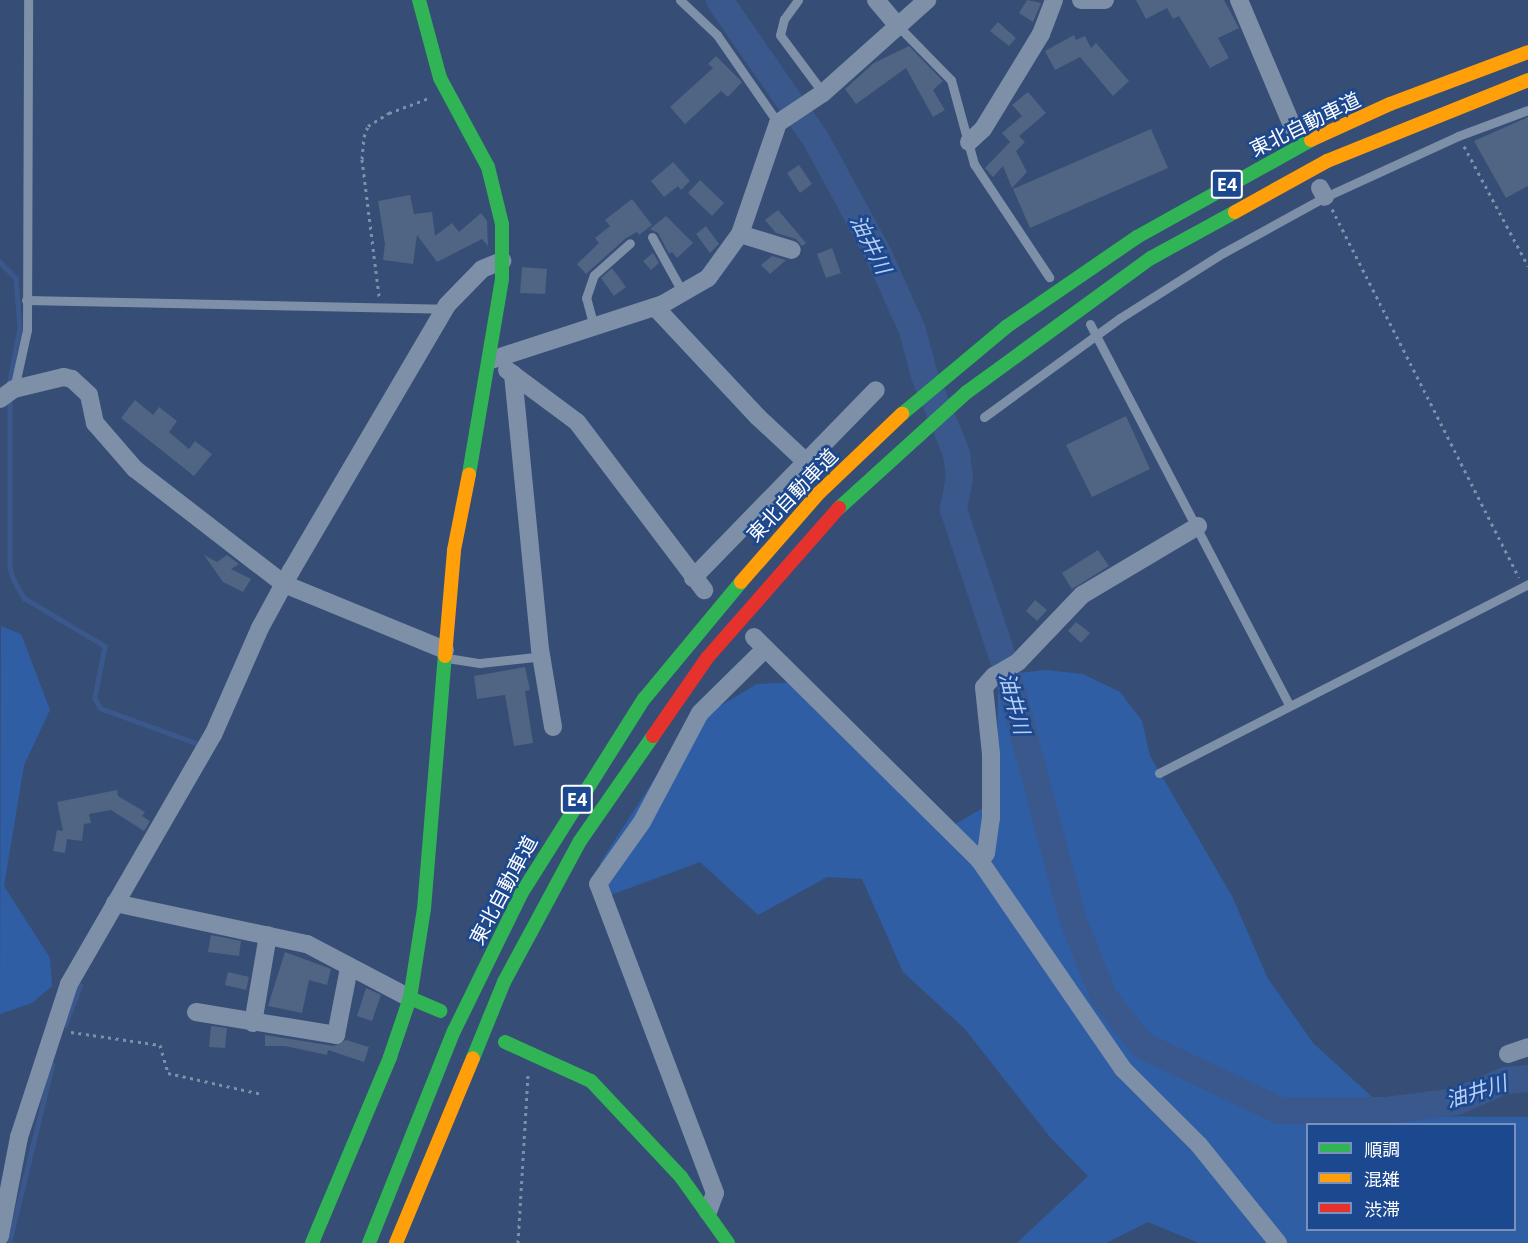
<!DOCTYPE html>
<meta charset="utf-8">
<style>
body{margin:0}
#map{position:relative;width:1528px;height:1243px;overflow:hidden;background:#364e75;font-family:"Noto Sans","Noto Sans JP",sans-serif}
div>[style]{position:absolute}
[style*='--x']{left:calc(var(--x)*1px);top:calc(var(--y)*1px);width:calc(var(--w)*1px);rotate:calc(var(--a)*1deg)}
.green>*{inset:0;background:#305ea5}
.stream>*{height:4.5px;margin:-2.25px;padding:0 2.25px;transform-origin:2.25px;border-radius:2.25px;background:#3a588c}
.river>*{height:27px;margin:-13.5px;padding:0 13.5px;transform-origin:13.5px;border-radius:13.5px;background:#3a588c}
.building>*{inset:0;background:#506483}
.path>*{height:3px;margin-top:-1.5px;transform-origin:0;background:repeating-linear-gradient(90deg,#7e8fa8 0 3px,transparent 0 7.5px)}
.lane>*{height:9px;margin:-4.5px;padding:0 4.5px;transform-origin:4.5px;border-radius:4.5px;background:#7e8fa8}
.street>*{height:18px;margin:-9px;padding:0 9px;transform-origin:9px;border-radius:9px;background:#7e8fa8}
.fast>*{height:14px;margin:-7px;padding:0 7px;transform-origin:7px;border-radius:7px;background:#30b455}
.slow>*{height:14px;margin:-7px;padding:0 7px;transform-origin:7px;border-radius:7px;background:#ff9f0a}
.jam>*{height:14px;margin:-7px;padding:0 7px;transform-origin:7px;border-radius:7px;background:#e5322d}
span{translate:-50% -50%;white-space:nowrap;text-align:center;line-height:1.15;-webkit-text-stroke:5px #1c488f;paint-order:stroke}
.shield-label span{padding:2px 4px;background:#1c488f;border:2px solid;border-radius:4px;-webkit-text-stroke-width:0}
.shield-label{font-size:18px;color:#fff;font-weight:700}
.street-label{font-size:20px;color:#fff}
.water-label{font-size:21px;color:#b7cff5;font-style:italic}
.legend{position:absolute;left:1306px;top:1123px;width:210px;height:108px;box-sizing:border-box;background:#1c488f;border:2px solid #7791bc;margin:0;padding:8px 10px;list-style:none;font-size:18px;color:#fff}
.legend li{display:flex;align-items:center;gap:12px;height:30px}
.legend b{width:30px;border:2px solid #7791bc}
</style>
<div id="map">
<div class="green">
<i style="clip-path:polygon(1px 626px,21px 634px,50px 710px,24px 765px,4px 886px,50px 958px,52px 986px,32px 1003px,0 1014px)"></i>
<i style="clip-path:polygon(evenodd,1045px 670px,1083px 674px,1120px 692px,1142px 721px,1150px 756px,1232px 896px,1267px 977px,1313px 1043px,1393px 1116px,1528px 1117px,1528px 1243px,1199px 1243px,1148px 1222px,1106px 1243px,1017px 1243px,1088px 1176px,1050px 1137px,964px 1028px,903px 972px,862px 879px,827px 877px,758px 915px,700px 862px,605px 897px,600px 863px,690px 724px,757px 684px,802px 682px,943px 831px,997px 800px,998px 695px,1007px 680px,1020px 673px,1045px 670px,1308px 1124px,1514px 1124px,1514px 1230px,1308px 1230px,1308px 1124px)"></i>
</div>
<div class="stream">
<i style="--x:0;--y:262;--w:23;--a:45"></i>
<i style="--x:16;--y:278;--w:50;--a:85.4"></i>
<i style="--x:20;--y:328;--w:59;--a:100.7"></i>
<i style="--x:10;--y:398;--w:170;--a:90"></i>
<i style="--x:10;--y:568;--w:13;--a:72"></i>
<i style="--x:14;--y:580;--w:21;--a:61"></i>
<i style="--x:24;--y:598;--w:94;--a:30.7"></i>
<i style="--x:105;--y:646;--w:53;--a:100.9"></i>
<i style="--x:95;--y:698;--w:11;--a:63"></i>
<i style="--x:100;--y:708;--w:105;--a:20"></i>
<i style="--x:199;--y:744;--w:4;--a:117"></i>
<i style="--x:65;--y:1025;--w:42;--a:-69"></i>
<i style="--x:9;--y:1243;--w:183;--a:-76.4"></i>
</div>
<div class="river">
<i style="--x:719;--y:0;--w:168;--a:55.2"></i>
<i style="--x:815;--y:138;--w:132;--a:61.5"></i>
<i style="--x:878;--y:254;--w:83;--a:65.9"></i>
<i style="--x:912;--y:330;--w:47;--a:75.1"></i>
<i style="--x:924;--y:375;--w:84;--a:67.7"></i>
<i style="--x:956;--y:453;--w:24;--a:83"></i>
<i style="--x:959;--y:477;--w:33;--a:101"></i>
<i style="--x:953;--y:509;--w:161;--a:71.6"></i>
<i style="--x:1004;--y:662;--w:265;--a:75.1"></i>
<i style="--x:1072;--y:918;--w:84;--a:68.3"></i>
<i style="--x:1103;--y:996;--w:63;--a:51.5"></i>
<i style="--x:1142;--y:1045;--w:152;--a:25.4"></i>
<i style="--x:1279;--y:1110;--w:107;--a:0"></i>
<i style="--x:1386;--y:1110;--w:71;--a:-7.3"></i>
<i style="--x:1456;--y:1101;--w:53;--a:-23.2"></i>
<i style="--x:1505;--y:1080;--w:23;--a:-5"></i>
</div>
<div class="building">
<i style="clip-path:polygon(1027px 0,1041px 3px,1033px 22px,1019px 13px)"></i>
<i style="clip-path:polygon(1136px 0,1224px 0,1239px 28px,1218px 38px,1229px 58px,1210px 68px,1179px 16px,1173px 19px,1167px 8px,1146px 19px)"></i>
<i style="clip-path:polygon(998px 22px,1016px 38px,1009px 46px,990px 31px)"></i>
<i style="clip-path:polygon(1074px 35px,1076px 40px,1085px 36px,1091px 48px,1096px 43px,1129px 81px,1113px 96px,1080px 57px,1055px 70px,1045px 51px)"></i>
<i style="clip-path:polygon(909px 46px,943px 81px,933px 90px,945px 110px,933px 117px,906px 68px,856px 104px,845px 89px,874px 63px)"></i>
<i style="clip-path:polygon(716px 56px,742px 82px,728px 97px,721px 91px,685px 124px,670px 107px,713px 68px,708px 64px)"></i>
<i style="clip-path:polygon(1028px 92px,1046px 113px,1019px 136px,1025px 142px,1016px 151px,1027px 172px,1012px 188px,1003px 166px,993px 177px,985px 168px,1010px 142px,1002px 133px,1022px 116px,1012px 105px)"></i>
<i style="clip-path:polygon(1528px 117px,1528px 186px,1506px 198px,1474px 141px)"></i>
<i style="clip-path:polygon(1151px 129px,1168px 168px,1030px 228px,1013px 189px)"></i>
<i style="clip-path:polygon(673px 162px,690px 181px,681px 190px,678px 186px,664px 197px,651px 181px)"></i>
<i style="clip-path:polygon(799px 165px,812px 184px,800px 193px,787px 173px)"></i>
<i style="clip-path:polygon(700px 180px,724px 203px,712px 216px,688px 193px)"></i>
<i style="clip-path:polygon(410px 195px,414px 214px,432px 212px,435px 236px,452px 223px,459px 232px,481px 213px,487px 221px,488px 246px,482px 239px,437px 262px,417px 235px,413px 264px,383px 260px,385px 244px,378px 201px)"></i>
<i style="clip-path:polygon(632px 199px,652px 225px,639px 235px,637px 232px,626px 238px,586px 274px,577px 264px,599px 243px,595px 238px,610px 226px,605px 220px)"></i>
<i style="clip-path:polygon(778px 210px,806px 243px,802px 246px,796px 239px,776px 233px,765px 220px)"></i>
<i style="clip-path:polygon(666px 216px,693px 243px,677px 258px,672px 252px,669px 254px,658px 233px,650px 229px)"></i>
<i style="clip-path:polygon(706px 226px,719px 244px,710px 253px,696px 234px)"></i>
<i style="clip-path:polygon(832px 248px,841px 273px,826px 278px,817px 254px)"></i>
<i style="clip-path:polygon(653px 253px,659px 263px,651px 270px,643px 261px)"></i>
<i style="clip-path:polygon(772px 256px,786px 260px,770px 274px,761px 265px)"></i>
<i style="clip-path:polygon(522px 267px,547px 269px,545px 294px,520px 293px)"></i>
<i style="clip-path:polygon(612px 268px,626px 287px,614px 296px,601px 278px)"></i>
<i style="clip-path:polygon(135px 400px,153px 415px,159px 407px,177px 421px,169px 432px,189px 449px,195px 441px,212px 454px,194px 476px,121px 418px)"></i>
<i style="clip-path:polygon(1126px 416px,1150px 469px,1092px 497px,1066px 445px)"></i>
<i style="clip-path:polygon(1098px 550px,1109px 566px,1072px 589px,1062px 573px)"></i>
<i style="clip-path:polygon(204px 555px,217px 562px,227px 555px,239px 564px,231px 569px,251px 579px,243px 592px,223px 582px)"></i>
<i style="clip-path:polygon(1035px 600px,1047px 610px,1037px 621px,1026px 611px)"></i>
<i style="clip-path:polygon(1076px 622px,1090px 633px,1081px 643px,1068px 631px)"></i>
<i style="clip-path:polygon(525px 667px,530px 690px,525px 691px,533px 743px,514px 746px,505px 695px,477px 699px,474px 676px)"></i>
<i style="clip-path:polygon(117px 790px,118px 796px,145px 812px,142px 816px,150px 821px,144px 831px,111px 810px,89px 814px,91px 823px,84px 824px,82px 841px,67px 839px,65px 853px,53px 851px,57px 830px,63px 831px,57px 802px)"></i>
<i style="clip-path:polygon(211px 935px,241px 941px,239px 956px,208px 952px)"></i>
<i style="clip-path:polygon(285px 952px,331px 969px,327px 985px,309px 980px,302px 1013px,268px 1006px)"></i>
<i style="clip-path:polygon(228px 972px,249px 977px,246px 990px,225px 985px)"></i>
<i style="clip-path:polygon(366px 988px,381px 995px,372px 1021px,357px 1016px)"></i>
<i style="clip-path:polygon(211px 1026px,227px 1028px,225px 1048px,209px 1047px)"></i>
<i style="clip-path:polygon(265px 1035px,334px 1046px,346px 1040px,369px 1047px,364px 1062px,328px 1050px,327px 1055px,285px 1046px,265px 1046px)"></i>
</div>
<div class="path">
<i style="--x:1464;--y:146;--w:136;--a:61.9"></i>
<i style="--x:1332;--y:209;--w:413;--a:63.1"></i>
<i style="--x:379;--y:296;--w:138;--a:-97.1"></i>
<i style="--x:362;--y:159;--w:22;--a:-85"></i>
<i style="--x:364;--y:137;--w:12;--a:-70"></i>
<i style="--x:368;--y:126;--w:25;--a:-32"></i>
<i style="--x:389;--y:113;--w:43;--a:-20.6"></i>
<i style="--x:71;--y:1032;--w:90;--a:8.3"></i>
<i style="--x:160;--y:1045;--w:29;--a:74"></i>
<i style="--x:168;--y:1073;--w:96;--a:12.6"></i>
<i style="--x:518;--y:1243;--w:169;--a:-86.6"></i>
</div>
<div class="lane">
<i style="--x:680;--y:0;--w:51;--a:43.4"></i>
<i style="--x:717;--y:35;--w:107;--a:55.3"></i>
<i style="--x:798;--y:0;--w:24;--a:126"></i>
<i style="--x:784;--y:19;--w:16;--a:104"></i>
<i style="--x:780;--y:35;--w:72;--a:53.4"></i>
<i style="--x:899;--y:27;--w:74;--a:45.5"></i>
<i style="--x:951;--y:80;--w:87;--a:74.7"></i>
<i style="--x:974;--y:164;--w:136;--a:56.4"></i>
<i style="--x:652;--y:237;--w:66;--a:61.1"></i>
<i style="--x:26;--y:300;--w:418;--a:1.2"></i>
<i style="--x:1090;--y:324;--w:430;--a:62.4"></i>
<i style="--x:594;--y:327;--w:30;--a:-105"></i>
<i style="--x:586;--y:298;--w:24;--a:-71"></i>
<i style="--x:594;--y:275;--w:48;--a:-41.6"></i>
<i style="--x:14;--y:389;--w:60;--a:-77.6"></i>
<i style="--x:27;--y:330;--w:330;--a:-89.8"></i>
<i style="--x:984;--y:417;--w:168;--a:-36.1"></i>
<i style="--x:1120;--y:318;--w:122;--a:-32.3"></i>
<i style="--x:1223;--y:253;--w:116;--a:-28.8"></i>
<i style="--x:1325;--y:197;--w:146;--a:-24.6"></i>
<i style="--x:1458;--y:136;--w:75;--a:-20.4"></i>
<i style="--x:447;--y:658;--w:33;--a:9"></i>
<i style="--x:480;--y:663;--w:55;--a:-6.2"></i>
<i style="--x:535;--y:657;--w:8;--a:-50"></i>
<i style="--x:1159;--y:773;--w:415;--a:-27.1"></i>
</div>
<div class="street">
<i style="--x:876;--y:0;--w:35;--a:50"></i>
<i style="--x:1081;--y:0;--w:24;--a:0"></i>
<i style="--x:1239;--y:0;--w:139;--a:67.1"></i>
<i style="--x:969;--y:142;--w:19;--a:-43"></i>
<i style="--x:983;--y:129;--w:111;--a:-58.6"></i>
<i style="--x:1041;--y:34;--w:36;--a:-69"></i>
<i style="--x:1320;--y:188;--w:10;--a:61"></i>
<i style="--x:740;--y:234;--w:54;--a:17.1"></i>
<i style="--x:655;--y:307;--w:151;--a:46.9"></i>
<i style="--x:758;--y:417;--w:63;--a:43.1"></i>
<i style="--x:491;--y:360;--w:181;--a:-18"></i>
<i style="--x:663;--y:304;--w:52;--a:-30"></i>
<i style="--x:708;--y:278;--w:54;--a:-54"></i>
<i style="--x:740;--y:234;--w:117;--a:-71.1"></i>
<i style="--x:778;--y:123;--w:54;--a:-33.7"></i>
<i style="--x:823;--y:93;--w:140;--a:-41.8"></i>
<i style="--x:507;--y:370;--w:87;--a:36.6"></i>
<i style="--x:577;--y:422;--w:211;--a:52.9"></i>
<i style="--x:513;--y:374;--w:276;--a:84.4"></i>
<i style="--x:540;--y:649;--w:79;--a:80.5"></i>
<i style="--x:0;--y:399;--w:17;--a:-36"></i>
<i style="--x:14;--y:389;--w:51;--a:-13.5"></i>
<i style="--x:64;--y:377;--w:8;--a:14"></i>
<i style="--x:72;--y:379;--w:23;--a:43"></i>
<i style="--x:89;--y:395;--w:29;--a:78"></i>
<i style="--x:95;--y:423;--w:61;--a:49"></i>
<i style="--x:135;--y:469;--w:188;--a:37.7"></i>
<i style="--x:284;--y:584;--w:174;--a:22.3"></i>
<i style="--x:693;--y:578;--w:262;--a:-45.8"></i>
<i style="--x:754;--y:637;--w:318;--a:44.7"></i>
<i style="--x:980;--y:861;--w:252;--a:55.5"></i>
<i style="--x:1123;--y:1069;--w:107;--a:45"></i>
<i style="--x:1199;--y:1145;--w:126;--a:51.1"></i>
<i style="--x:980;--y:861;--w:10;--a:-53"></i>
<i style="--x:986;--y:853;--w:35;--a:-82"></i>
<i style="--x:991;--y:818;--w:64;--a:-90"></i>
<i style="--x:991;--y:754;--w:67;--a:-96"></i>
<i style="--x:984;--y:687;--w:15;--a:-48"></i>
<i style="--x:994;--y:676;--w:28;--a:-30"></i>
<i style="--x:1018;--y:662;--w:93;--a:-46.3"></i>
<i style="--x:1082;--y:595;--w:135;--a:-30.7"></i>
<i style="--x:115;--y:903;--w:196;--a:12.1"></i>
<i style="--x:307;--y:944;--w:116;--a:27.7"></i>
<i style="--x:196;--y:1012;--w:142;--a:9.3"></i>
<i style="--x:336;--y:1035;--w:68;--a:-79"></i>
<i style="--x:253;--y:1023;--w:89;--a:-80.3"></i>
<i style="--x:1508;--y:1054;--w:21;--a:-19"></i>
<i style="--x:708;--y:1212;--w:20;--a:-70"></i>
<i style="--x:715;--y:1193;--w:330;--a:-110.7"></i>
<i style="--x:598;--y:884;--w:76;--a:-54.6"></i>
<i style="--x:642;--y:822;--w:123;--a:-62"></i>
<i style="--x:700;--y:713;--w:91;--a:-44.6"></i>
<i style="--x:0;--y:1236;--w:101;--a:-79.1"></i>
<i style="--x:19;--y:1137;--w:161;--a:-71.9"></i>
<i style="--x:69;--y:984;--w:288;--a:-60"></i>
<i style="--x:213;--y:735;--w:117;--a:-66.3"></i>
<i style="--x:260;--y:628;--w:65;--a:-61.5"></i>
<i style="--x:291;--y:571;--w:308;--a:-59.6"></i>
<i style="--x:447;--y:305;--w:50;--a:-45.8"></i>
<i style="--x:482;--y:269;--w:22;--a:-22"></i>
</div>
<div class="fast">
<i style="--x:419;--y:0;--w:81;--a:74.9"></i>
<i style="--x:440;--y:78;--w:101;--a:61.7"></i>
<i style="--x:488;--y:167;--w:59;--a:76.2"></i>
<i style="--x:502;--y:224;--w:55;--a:90"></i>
<i style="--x:502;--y:279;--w:198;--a:99.6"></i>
<i style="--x:902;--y:414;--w:136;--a:-39.9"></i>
<i style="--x:1006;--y:327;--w:159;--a:-34.5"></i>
<i style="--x:1137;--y:237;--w:199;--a:-29.1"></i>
<i style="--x:839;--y:508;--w:173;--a:-42.2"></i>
<i style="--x:967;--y:392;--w:228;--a:-36.1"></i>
<i style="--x:1151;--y:258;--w:96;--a:-28.7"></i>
<i style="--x:410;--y:998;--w:33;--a:23"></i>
<i style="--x:505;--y:1042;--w:94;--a:24.4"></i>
<i style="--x:591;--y:1081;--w:132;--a:46.8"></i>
<i style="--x:681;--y:1177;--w:81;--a:54.5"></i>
<i style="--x:473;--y:1058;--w:82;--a:-67.8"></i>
<i style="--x:504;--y:982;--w:160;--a:-61.7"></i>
<i style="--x:580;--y:841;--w:128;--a:-55.2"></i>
<i style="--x:312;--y:1243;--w:202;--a:-67.2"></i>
<i style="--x:390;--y:1057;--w:62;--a:-71.3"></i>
<i style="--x:410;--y:998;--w:90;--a:-81.1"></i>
<i style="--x:424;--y:909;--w:254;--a:-85.3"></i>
<i style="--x:369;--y:1243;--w:228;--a:-68.2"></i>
<i style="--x:454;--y:1031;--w:153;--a:-63.9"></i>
<i style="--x:521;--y:894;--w:231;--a:-57.8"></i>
<i style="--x:644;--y:699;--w:152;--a:-50.3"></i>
</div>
<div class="slow">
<i style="--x:1311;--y:140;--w:87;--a:-24.5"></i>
<i style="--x:1390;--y:104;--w:147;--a:-20.6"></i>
<i style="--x:1235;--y:212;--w:105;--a:-29"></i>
<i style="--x:1327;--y:161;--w:217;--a:-21.9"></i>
<i style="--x:741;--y:582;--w:118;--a:-48.8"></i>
<i style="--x:819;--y:493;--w:115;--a:-43.6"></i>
<i style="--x:445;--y:656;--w:106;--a:-85.1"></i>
<i style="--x:454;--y:550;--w:77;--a:-78.8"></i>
<i style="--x:396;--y:1243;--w:200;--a:-67.4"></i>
</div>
<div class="jam">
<i style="--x:653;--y:736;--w:95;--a:-55.3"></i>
<i style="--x:707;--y:658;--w:200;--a:-48.7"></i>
</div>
<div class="shield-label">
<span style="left:1227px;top:184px">E4</span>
<span style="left:577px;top:799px">E4</span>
</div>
<div class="street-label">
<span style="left:1305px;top:124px;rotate:-26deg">東北自動車道</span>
<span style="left:792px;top:495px;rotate:-46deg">東北自動車道</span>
<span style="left:503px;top:890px;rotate:-62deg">東北自動車道</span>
</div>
<div class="water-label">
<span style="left:871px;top:244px;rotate:63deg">油井川</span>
<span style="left:1015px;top:703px;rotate:75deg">油井川</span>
<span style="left:1476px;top:1091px;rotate:-17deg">油井川</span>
</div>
<ul class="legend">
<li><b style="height:8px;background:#30b455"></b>順調</li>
<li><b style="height:8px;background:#ff9f0a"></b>混雑</li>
<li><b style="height:8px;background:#e5322d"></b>渋滞</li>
</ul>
</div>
